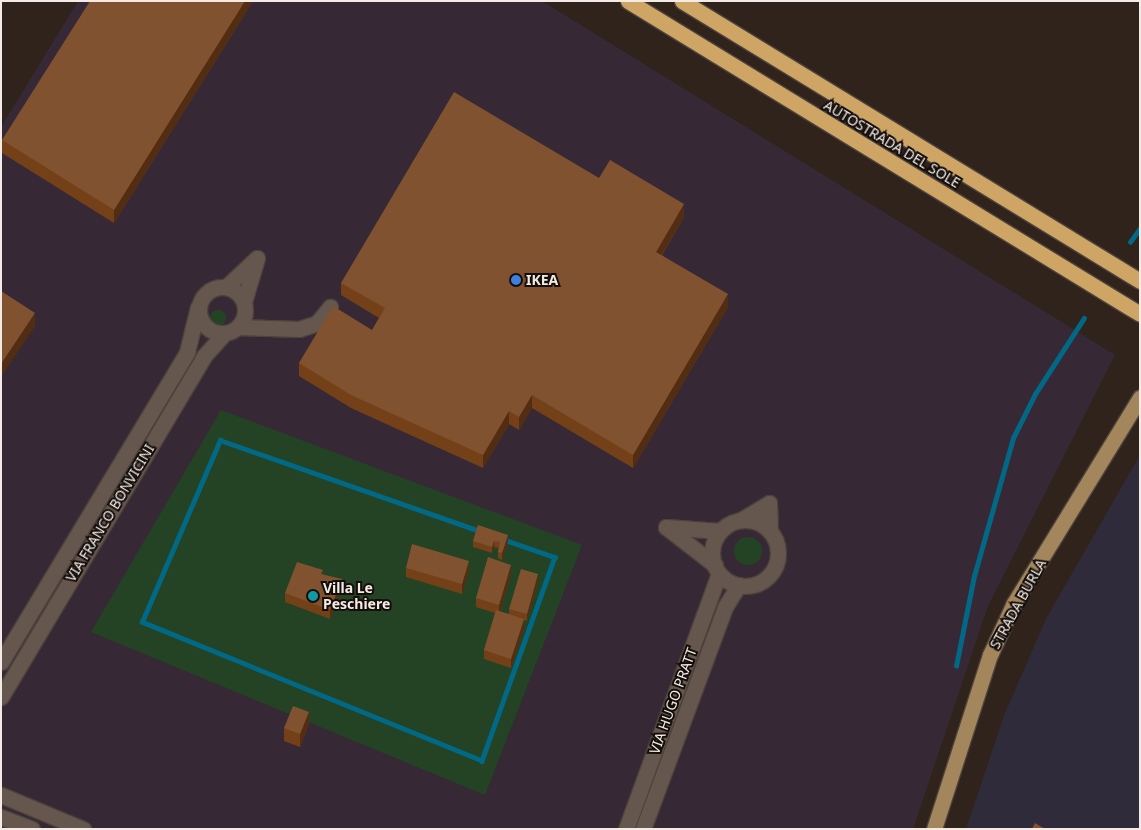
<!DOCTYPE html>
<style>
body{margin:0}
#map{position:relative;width:1141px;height:830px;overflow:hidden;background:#30231c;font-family:"Noto Sans",sans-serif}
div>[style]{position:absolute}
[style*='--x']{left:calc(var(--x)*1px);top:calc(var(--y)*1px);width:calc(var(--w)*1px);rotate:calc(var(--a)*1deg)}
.commercial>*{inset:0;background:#362935}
.industrial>*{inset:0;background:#302b3b}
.green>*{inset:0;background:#234324}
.round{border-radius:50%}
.stream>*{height:4.5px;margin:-2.25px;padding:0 2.25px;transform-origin:2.25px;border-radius:2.25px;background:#016886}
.roads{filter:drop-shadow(1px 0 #4d423c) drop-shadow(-1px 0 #4d423c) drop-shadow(0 1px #4d423c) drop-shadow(0 -1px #4d423c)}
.minor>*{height:15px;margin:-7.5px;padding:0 7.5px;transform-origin:7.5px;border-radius:7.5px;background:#66574e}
.minor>.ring{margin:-7.5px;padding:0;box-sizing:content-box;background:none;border:15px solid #66574e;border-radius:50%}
.major>*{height:15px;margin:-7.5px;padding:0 7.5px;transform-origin:7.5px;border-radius:7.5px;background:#a4865c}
.highway>*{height:15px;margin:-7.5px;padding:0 7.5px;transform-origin:7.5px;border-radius:7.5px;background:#cea565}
.wall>*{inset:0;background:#734018}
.shaded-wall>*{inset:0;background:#522d11}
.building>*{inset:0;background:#81522f}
.dots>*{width:14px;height:14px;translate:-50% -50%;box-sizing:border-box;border:2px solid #140e0b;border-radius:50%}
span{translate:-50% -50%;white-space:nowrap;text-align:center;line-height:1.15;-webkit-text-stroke:4px #140e0b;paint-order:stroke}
.street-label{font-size:14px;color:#f4ebe6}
.poi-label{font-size:14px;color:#f4ebe6;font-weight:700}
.left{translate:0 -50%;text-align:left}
.frame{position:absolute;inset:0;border:2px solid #f4ebe6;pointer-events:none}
</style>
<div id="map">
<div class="commercial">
<i style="clip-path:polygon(78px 1px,542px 1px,1115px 355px,988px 606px,913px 829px,1px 829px,1px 127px)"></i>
</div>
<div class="industrial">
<i style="clip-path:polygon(1140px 455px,1140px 829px,966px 829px,1005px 713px,1047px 617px)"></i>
</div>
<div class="green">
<i class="round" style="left:210px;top:310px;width:16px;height:16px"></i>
<i style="clip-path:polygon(221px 410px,582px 545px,485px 795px,91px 632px)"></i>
<i class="round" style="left:734px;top:537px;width:28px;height:28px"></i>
</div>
<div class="stream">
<i style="--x:1130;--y:242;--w:17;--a:-54"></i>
<i style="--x:220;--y:440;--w:355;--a:19.3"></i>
<i style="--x:555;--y:557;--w:217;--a:109.7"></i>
<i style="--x:482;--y:761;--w:367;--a:-157.8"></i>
<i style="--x:142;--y:622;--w:198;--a:-66.8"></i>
<i style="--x:956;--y:666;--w:92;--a:-78.7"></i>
<i style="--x:974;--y:576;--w:143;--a:-74.2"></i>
<i style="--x:1013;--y:438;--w:49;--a:-63.4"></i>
<i style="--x:1035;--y:394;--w:90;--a:-57.2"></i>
</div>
<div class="roads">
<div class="minor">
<i class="ring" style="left:199px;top:287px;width:31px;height:31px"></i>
<i style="--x:226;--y:287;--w:42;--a:-43.1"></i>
<i style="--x:257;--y:258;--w:46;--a:106.5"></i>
<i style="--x:238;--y:327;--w:61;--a:1.9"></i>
<i style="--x:299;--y:329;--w:19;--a:-18"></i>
<i style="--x:317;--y:323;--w:21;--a:-51"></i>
<i style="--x:741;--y:520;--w:33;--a:-31"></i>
<i style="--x:769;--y:503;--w:28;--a:88"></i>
<i class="ring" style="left:712px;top:520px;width:51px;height:51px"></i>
<i style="--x:715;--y:565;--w:62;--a:-142.2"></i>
<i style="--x:666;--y:527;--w:54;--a:4.2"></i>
<i style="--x:1;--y:662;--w:362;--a:-59"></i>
<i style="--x:187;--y:352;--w:46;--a:-76.3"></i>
<i style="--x:1;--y:697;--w:397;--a:-59.2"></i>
<i style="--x:204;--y:356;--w:31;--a:-48"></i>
<i style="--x:1;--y:795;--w:89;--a:22.5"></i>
<i style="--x:1;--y:817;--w:33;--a:21"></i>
<i style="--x:626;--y:829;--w:272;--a:-70"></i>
<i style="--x:643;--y:829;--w:237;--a:-69.7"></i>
<i style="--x:725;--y:607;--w:26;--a:-58"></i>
</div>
<div class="major">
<i style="--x:934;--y:829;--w:183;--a:-72.2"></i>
<i style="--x:990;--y:655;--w:57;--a:-65.2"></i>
<i style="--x:1014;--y:603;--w:241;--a:-58.5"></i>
</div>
<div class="highway">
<i style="--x:628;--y:1;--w:600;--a:31.44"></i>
<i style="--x:682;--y:1;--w:537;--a:31.44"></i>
</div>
</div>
<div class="wall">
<i style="clip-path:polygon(253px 1px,114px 223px,2px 153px,2px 140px)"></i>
<i style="clip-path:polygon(599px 178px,684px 217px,662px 255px,728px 307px,633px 468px,532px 408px,519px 430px,509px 424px,483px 468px,351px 408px,299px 376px,299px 363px,372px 330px,379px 318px,341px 295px,341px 283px)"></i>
<i style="clip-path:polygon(478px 525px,508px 541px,502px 560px,498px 558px,498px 552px,499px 548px,494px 547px,492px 553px,473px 547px,473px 541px)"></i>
<i style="clip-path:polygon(406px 568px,469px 570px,462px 594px,406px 577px)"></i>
<i style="clip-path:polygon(323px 574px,342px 589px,330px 619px,285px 602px,285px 593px)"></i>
<i style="clip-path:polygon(511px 574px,500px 612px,509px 614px,509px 609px,538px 581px,527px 621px,524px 620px,524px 629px,511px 668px,484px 659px,484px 650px,495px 613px,476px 607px,476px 598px)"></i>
<i style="clip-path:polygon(309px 724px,300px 747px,284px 741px,284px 728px)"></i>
</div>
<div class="shaded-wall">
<i style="clip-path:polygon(245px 1px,253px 1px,114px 223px,114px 210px)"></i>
<i style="clip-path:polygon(684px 204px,684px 217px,656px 264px,656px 252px)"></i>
<i style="clip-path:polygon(728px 294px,728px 307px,633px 468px,633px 455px)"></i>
<i style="clip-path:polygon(35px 313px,35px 326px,1px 377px,1px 364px)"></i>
<i style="clip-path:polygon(532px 395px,532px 408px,519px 430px,519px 417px)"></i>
<i style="clip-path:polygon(509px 411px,509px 424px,483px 468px,483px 455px)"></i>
<i style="clip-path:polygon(508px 535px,508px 541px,502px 560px,502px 553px)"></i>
<i style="clip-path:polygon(494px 541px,494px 547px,492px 553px,492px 547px)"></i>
<i style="clip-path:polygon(469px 561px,469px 570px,462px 594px,462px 584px)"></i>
<i style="clip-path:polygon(511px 565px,511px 574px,499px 615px,499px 605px)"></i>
<i style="clip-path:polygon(538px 574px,538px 581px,527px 621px,527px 614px)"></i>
<i style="clip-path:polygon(342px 579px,342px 589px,330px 619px,330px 610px)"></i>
<i style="clip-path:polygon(524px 619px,524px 629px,511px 668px,511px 659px)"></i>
<i style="clip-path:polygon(309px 712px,309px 724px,300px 747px,300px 734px)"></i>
</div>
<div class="building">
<i style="clip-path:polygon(90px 1px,245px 1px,114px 210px,2px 140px)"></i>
<i style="clip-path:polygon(454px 92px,599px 178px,610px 160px,684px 204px,656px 252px,728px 294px,633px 455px,532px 395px,519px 417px,509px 411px,483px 455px,351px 395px,299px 363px,333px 306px,372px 330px,385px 308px,341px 283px)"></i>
<i style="clip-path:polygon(1px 291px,35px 313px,1px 364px)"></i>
<i style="clip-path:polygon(478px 525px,508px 535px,502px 553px,498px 552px,500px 542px,494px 541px,492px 547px,473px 541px)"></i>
<i style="clip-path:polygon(412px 544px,469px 561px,462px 584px,406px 568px)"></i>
<i style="clip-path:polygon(488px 557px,511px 565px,499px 605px,476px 598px)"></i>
<i style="clip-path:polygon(297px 562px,323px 570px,321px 574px,342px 579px,330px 610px,285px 593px)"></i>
<i style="clip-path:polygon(521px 569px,538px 574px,527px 614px,509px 609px)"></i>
<i style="clip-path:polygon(496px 610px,524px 619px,511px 659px,484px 650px)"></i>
<i style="clip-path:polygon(293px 706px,309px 712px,300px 734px,284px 728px)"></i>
<i style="clip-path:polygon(1035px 823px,1045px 829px,1032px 829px)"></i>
</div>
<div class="dots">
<i style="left:516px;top:280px;background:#3f7fe0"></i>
<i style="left:313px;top:596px;background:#0f9aa8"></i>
</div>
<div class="street-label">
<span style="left:892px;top:144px;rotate:31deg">AUTOSTRADA DEL SOLE</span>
<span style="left:110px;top:513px;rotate:-59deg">VIA FRANCO BONVICINI</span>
<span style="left:1018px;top:604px;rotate:-61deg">STRADA BURLA</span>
<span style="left:673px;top:701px;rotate:-70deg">VIA HUGO PRATT</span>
</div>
<div class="poi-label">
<span class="left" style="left:526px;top:280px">IKEA</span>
<span class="left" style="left:323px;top:596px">Villa Le<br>Peschiere</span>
</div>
<div class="frame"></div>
</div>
